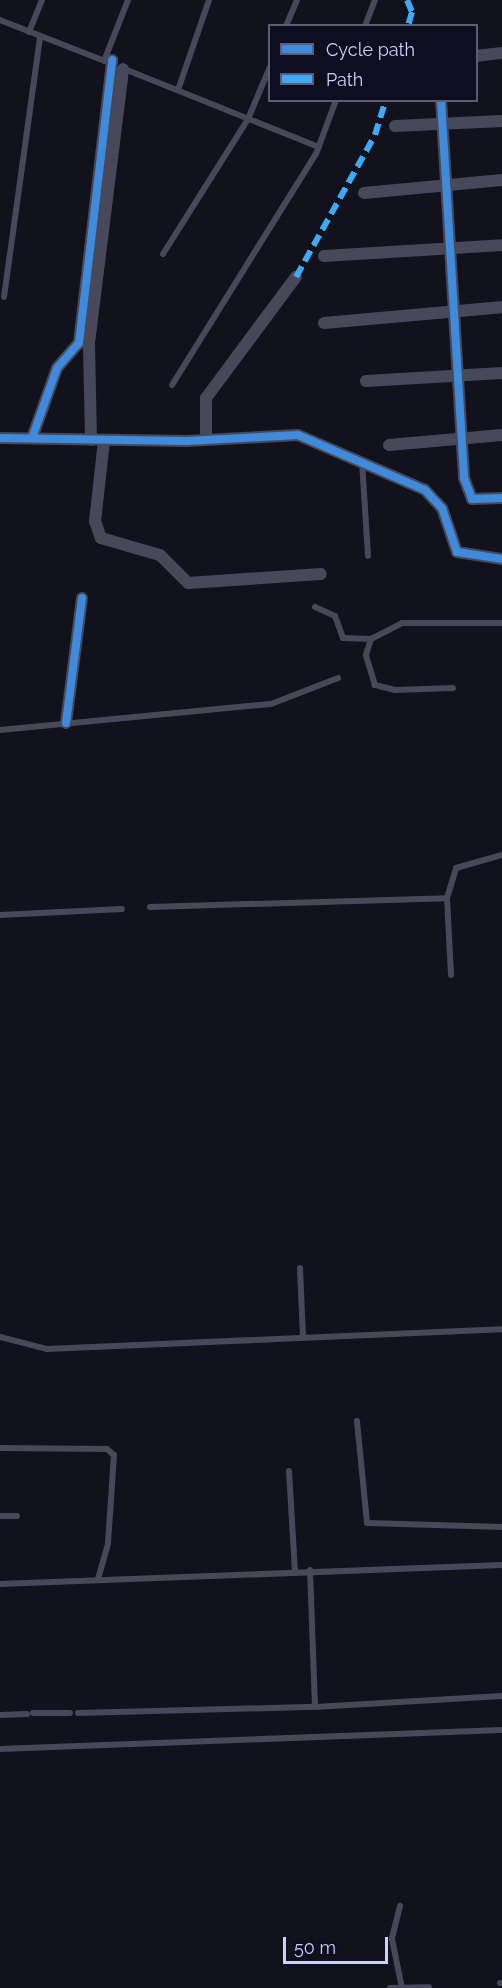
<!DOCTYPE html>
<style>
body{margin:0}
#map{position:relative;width:502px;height:1988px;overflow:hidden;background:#11121b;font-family:Raleway,sans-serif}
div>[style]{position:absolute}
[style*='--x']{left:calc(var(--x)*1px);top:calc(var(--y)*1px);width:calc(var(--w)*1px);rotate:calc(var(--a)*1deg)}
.lane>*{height:6px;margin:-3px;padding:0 3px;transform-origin:3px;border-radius:3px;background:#47495b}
.street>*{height:12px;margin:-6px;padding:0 6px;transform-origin:6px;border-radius:6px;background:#47495b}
.quiet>*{height:6px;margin-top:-3px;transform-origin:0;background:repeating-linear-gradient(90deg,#3fa9f5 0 12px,transparent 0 18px)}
.cycleway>*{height:8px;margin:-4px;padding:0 4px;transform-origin:4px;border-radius:4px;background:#408adc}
span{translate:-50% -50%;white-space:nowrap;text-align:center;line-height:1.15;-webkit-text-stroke:5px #0d0e1f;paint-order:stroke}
.legend{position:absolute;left:268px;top:24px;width:210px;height:78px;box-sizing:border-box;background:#0d0e1f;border:2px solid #5a5c78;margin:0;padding:8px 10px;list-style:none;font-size:18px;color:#cdd1fd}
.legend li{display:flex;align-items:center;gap:12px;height:30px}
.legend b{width:30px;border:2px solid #5a5c78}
.scale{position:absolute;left:283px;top:1937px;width:105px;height:27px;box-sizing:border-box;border:3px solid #cdd1fd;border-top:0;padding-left:8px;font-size:18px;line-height:21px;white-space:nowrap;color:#cdd1fd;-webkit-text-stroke:4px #0d0e1f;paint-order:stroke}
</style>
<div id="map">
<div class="lane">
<i style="--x:0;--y:20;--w:120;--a:21.4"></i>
<i style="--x:286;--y:26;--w:28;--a:-67"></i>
<i style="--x:365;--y:26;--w:28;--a:-69"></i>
<i style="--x:29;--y:32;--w:35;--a:-68"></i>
<i style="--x:104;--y:61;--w:66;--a:-68.5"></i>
<i style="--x:122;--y:68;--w:212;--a:21.9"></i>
<i style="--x:178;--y:90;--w:95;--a:-71"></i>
<i style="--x:163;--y:254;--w:160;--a:-57.8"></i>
<i style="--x:248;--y:119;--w:56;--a:-67.1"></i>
<i style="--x:4;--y:297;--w:263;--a:-82.1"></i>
<i style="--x:172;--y:385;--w:272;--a:-58.1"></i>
<i style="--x:316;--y:154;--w:58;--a:-69.7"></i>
<i style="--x:362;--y:461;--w:95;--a:86.4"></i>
<i style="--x:315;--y:607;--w:22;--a:24"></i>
<i style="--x:335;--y:616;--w:23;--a:70"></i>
<i style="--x:343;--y:638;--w:28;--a:2"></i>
<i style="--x:453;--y:688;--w:58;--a:178"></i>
<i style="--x:395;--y:690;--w:21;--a:-166"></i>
<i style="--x:375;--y:685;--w:31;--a:-107"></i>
<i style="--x:366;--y:655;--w:17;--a:-73"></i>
<i style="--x:371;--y:639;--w:35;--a:-27"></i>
<i style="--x:402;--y:623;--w:100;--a:0"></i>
<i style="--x:0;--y:730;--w:272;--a:-5.5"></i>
<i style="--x:271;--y:704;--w:72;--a:-21.2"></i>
<i style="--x:447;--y:898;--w:77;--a:87"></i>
<i style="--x:150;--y:907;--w:297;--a:-1.7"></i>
<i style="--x:447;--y:898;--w:31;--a:-73"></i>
<i style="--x:456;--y:868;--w:48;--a:-15.8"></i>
<i style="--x:0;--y:915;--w:122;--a:-2.8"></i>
<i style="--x:300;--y:1268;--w:69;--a:87.5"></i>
<i style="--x:0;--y:1337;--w:49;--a:14.3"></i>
<i style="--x:47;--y:1349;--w:455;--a:-2.5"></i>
<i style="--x:357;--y:1421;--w:102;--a:84.4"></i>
<i style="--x:367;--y:1523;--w:135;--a:1.7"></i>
<i style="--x:0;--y:1448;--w:107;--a:0.5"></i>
<i style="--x:107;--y:1449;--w:9;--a:41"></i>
<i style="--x:114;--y:1455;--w:89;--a:93.9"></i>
<i style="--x:108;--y:1544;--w:36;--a:106"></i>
<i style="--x:289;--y:1471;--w:100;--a:86.6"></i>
<i style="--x:0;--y:1516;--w:17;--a:0"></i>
<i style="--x:310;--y:1570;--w:137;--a:87.9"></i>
<i style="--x:315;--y:1707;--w:187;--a:-3.4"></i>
<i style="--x:0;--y:1584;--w:502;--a:-2.17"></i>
<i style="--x:33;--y:1713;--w:37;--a:0"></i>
<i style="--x:78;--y:1713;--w:237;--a:-1.5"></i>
<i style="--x:0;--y:1715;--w:27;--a:-2"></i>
<i style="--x:0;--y:1749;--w:502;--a:-2.17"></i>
<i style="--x:400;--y:1906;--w:34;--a:104"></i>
<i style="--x:392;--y:1939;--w:50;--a:78.5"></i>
<i style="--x:500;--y:1983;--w:2;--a:0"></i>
<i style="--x:390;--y:1988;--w:39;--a:-1"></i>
</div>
<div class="street">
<i style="--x:476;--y:56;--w:26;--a:-7"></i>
<i style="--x:441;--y:100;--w:379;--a:86.5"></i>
<i style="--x:464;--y:478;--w:22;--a:69"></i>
<i style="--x:472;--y:499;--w:30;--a:-2"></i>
<i style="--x:395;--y:126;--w:107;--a:-2.7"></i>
<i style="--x:364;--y:193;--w:139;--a:-5.4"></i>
<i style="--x:324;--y:256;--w:178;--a:-3.5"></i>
<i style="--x:324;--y:323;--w:179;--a:-5.1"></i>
<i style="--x:366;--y:381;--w:136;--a:-3.4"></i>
<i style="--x:0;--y:438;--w:187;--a:0.9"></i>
<i style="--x:187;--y:441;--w:111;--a:-3.1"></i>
<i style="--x:298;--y:435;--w:138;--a:23.4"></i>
<i style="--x:425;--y:490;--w:25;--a:47"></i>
<i style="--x:442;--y:508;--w:46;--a:71.2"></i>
<i style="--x:457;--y:552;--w:46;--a:8.8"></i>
<i style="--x:32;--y:438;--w:74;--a:-70.3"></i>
<i style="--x:57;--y:368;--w:33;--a:-49"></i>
<i style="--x:79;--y:343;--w:285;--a:-83.3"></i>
<i style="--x:91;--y:440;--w:97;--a:-91.2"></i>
<i style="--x:89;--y:343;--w:276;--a:-82.9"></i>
<i style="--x:206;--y:440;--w:42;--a:-90"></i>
<i style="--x:206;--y:398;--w:151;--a:-53.4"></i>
<i style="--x:104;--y:441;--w:81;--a:96.4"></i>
<i style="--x:95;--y:521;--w:18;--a:71"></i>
<i style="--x:101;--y:538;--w:61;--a:16.1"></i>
<i style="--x:160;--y:555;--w:40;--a:45"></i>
<i style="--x:188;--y:583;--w:133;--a:-3.9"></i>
<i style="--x:389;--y:445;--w:113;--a:-5.1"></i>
<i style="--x:66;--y:723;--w:126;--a:-82.7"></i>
</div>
<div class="quiet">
<i style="--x:407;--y:0;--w:13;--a:67"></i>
<i style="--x:412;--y:12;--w:15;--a:106"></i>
<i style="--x:296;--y:277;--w:162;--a:-60.9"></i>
<i style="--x:375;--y:135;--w:37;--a:-73"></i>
</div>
<div class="cycleway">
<i style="--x:441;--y:100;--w:379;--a:86.5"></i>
<i style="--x:464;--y:478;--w:22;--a:69"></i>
<i style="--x:472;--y:499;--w:30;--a:-2"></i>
<i style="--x:0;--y:438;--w:187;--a:0.9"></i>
<i style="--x:187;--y:441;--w:111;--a:-3.1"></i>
<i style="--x:298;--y:435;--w:138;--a:23.4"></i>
<i style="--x:425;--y:490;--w:25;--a:47"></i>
<i style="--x:442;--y:508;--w:46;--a:71.2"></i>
<i style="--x:457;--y:552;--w:46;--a:8.8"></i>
<i style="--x:32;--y:438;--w:74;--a:-70.3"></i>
<i style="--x:57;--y:368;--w:33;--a:-49"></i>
<i style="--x:79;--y:343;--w:285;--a:-83.3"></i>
<i style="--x:66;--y:723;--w:126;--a:-82.7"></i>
</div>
<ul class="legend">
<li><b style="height:8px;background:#408adc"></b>Cycle path</li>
<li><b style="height:8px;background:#3fa9f5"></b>Path</li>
</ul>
<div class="scale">50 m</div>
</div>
